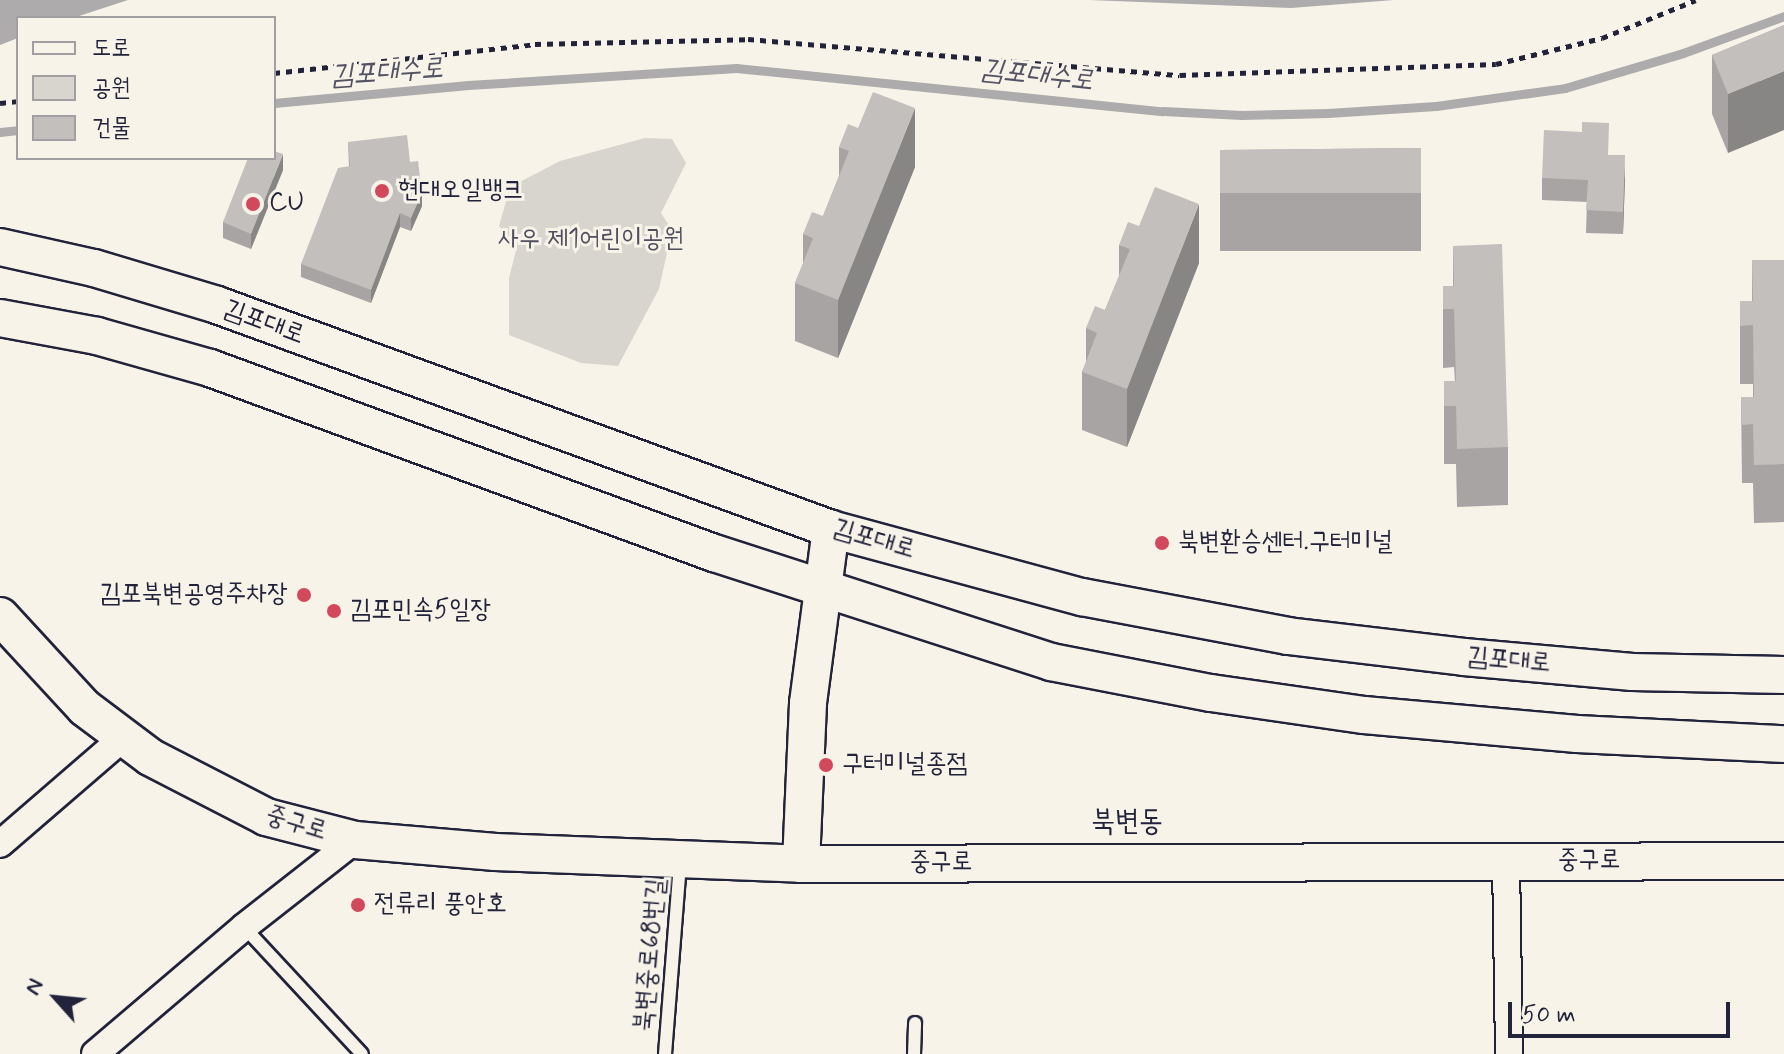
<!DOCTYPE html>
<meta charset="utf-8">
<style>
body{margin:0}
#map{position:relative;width:1784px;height:1054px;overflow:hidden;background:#f7f3e8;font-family:Mynerve,"Poor Story",sans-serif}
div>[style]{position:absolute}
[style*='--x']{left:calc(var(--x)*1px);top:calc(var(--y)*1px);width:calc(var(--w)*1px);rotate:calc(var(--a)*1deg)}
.green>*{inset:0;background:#d8d5cf}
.water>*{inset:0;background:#aeabad}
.stream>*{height:9px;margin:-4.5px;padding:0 4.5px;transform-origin:4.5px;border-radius:4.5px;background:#aeabad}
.path>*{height:5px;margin-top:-2.5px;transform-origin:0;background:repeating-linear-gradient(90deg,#22223b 0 6px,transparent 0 12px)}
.roads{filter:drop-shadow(2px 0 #22223b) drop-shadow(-2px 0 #22223b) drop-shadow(0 2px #22223b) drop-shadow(0 -2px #22223b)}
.lane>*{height:12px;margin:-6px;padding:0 6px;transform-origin:6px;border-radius:6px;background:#f7f3e8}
.street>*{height:26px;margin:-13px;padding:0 13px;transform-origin:13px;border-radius:13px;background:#f7f3e8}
.secondary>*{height:36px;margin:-18px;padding:0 18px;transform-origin:18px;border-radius:18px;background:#f7f3e8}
.wall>*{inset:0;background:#a7a4a3}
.shaded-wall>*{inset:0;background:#888684}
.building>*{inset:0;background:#c2bfbd}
.dots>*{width:22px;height:22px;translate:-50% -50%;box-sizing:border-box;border:4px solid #f7f3e8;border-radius:50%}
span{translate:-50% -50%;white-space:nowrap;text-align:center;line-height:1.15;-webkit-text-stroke:6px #f7f3e8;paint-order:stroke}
.poi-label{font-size:26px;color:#22223b}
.left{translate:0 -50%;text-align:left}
.right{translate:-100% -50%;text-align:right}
.park-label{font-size:26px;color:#504f60}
.street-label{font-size:26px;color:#22223b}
.water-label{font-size:28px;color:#535263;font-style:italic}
.quarter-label{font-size:30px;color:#22223b}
.legend{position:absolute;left:16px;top:16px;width:260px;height:144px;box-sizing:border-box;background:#f7f3e8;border:2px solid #a29fa3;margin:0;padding:10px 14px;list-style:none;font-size:24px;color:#22223b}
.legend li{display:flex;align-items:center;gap:16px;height:40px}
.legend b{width:40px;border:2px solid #a29fa3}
.north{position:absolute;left:16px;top:958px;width:80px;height:80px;-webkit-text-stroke:6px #f7f3e8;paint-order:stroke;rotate:297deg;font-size:22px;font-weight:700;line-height:32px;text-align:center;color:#22223b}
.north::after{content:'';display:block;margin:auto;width:28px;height:36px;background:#22223b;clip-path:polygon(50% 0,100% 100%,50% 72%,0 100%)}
.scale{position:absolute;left:1508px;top:1002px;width:222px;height:36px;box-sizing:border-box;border:4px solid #22223b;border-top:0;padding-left:10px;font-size:24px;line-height:28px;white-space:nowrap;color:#22223b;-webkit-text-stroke:6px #f7f3e8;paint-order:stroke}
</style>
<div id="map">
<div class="green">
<i style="clip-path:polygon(645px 138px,672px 139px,686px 163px,661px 213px,672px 230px,659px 289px,618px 366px,581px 363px,509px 335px,509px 278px,517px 246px,499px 226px,510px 187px,560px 161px)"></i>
</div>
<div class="water">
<i style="clip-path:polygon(0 0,128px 0,73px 18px,18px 18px,18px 38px,0 45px)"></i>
<i style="clip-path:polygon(1089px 0,1394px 0,1291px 8px)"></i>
</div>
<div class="stream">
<i style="--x:274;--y:103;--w:195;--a:-5.3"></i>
<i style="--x:468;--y:85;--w:269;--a:-3.6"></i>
<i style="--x:736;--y:68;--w:429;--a:5.8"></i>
<i style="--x:1163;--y:111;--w:79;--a:2.9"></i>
<i style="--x:1242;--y:115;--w:86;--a:-1.3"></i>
<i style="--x:1328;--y:113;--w:108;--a:-3.7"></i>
<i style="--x:1436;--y:106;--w:130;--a:-7.9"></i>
<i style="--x:1565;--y:88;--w:123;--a:-16.5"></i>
<i style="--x:1683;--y:53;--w:108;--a:-20.1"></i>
<i style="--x:0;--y:132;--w:18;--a:-6"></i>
</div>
<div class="path">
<i style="--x:274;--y:73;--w:263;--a:-6.3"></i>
<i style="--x:535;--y:44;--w:213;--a:-1.3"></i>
<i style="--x:748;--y:39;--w:433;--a:4.8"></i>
<i style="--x:1180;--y:75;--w:316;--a:-2"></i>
<i style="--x:1496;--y:64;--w:109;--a:-13.8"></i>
<i style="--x:1602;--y:38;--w:101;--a:-22"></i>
<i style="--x:0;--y:103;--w:18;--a:-6"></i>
</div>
<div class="roads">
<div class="lane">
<i style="--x:244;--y:927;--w:173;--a:47.1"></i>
<i style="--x:665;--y:1054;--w:193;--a:-85.5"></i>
<i style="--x:914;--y:1054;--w:31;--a:-88"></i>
</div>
<div class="street">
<i style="--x:0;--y:844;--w:162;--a:-40.8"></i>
<i style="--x:1506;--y:861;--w:193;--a:89.1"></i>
<i style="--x:95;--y:1054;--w:196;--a:-40.4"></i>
<i style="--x:244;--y:927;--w:141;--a:-38.1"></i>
</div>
<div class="secondary">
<i style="--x:0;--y:247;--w:96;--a:12.6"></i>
<i style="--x:94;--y:268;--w:128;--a:16.7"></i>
<i style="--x:217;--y:305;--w:654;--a:20.04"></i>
<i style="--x:831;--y:529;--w:260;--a:15.2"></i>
<i style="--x:1082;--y:597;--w:210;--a:10.7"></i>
<i style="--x:1288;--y:636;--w:177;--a:6.8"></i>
<i style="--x:1464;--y:657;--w:169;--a:5.1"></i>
<i style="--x:1632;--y:672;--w:152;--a:1.1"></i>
<i style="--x:0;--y:318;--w:99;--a:10.5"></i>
<i style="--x:97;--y:336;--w:117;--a:15.8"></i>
<i style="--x:210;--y:368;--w:537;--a:20.16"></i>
<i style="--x:714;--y:553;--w:354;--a:17.9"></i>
<i style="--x:1051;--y:662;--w:163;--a:11"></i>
<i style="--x:1211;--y:693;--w:155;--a:8.2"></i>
<i style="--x:1364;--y:715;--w:214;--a:5.1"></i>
<i style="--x:1577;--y:734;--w:207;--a:2.8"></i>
<i style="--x:0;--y:616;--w:125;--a:47.3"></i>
<i style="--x:85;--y:708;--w:81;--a:37"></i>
<i style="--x:150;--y:757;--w:131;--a:27.3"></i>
<i style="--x:266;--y:817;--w:92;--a:14.5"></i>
<i style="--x:355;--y:840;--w:141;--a:4.9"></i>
<i style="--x:495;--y:852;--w:306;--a:2.2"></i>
<i style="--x:801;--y:864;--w:983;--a:-0.17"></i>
<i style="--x:801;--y:864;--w:161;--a:-87.5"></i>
<i style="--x:808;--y:703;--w:176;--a:-82.5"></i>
</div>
</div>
<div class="wall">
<i style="clip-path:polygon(1784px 25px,1728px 153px,1712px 114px,1712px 55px)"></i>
<i style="clip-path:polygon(348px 142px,410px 162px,422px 206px,411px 231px,400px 227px,371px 303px,301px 277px,301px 264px,349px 166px)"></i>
<i style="clip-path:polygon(839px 147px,915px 167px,838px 358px,795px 341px,795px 283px,803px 264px,803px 234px,823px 216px,839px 176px)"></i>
<i style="clip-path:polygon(1421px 148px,1421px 251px,1220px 251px,1220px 150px)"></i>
<i style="clip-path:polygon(1609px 155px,1625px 178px,1623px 234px,1586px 233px,1587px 202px,1542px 200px,1542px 178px)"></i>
<i style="clip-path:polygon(283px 170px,251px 249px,223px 238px,223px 222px)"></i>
<i style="clip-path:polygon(1119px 245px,1199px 263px,1127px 447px,1082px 430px,1082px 372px,1086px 362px,1086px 328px,1105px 310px,1119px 276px)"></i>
<i style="clip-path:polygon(1453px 246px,1508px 447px,1508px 505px,1457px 507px,1456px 464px,1444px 464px,1444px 381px,1455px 381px,1454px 367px,1443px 368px,1443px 286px,1453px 286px)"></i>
<i style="clip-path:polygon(1752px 260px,1784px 260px,1784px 522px,1754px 523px,1753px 483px,1742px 483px,1741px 397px,1753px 397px,1753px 384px,1740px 384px,1740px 301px,1752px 301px)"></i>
</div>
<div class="shaded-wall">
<i style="clip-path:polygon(1784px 71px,1784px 130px,1728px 153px,1728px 94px)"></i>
<i style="clip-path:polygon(915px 108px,915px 167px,838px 358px,838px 300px)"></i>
<i style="clip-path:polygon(283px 154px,283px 170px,251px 249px,251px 234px)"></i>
<i style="clip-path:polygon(1625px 155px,1625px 178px,1623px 234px,1623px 212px)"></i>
<i style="clip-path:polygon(422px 193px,422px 206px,411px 231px,411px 218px)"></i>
<i style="clip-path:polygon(1199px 204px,1199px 263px,1127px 447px,1127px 389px)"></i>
<i style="clip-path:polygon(400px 213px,400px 227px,371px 303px,371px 290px)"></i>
</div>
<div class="building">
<i style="clip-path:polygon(1784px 25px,1784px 71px,1728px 94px,1712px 55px)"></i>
<i style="clip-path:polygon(873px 92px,915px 108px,838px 300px,795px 283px,813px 238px,803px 234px,812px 212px,823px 216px,849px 151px,839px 147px,848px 124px,858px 128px)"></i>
<i style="clip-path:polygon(1582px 122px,1609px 123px,1608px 155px,1625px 155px,1623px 212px,1586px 210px,1588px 180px,1542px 178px,1544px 130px,1582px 132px)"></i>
<i style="clip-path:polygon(407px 135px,410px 162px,418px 161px,422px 193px,411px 218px,400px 213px,371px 290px,301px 264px,338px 168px,350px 166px,348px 142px)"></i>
<i style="clip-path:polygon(1421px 148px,1421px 193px,1220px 193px,1220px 150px)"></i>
<i style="clip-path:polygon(274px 151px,283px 154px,251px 234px,223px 222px,248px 158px,274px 158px)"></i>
<i style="clip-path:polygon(1155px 187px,1199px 204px,1127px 389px,1082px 372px,1097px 333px,1086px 328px,1095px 306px,1105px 310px,1130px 249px,1119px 245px,1128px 222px,1139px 226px)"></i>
<i style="clip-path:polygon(1502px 244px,1508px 447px,1457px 449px,1456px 406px,1444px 406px,1444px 381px,1456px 381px,1454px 309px,1443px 309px,1443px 286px,1454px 286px,1453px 246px)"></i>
<i style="clip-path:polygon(1752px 260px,1784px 260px,1784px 464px,1754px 465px,1753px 424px,1742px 425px,1741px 397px,1754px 397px,1753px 325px,1740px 326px,1740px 301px,1753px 301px)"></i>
</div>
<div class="dots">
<i style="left:382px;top:191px;background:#d1495b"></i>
<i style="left:253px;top:204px;background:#d1495b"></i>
<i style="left:1162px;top:543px;background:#d1495b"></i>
<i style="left:304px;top:595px;background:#d1495b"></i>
<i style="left:334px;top:611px;background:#d1495b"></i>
<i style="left:826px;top:765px;background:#d1495b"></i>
<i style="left:358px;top:905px;background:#d1495b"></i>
</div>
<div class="poi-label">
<span class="left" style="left:398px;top:191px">현대오일뱅크</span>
<span class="left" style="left:269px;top:204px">CU</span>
<span class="left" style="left:1178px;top:543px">북변환승센터.구터미널</span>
<span class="right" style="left:288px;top:595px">김포북변공영주차장</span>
<span class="left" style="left:350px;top:611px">김포민속5일장</span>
<span class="left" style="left:842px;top:765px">구터미널종점</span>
<span class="left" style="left:374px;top:905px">전류리 풍안호</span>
</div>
<div class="park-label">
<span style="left:591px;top:240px">사우 제1어린이공원</span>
</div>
<div class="street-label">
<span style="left:264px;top:323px;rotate:20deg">김포대로</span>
<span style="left:874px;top:540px;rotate:16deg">김포대로</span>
<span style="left:1509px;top:661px;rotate:5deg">김포대로</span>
<span style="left:296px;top:824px;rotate:17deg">중구로</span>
<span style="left:1589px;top:861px">중구로</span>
<span style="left:941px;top:863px">중구로</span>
<span style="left:651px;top:955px;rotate:-85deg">북변중로68번길</span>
</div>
<div class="water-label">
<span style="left:387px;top:73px;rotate:-4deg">김포대수로</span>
<span style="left:1037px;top:76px;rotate:6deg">김포대수로</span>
</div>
<div class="quarter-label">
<span style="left:1127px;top:822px">북변동</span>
</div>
<ul class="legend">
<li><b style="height:10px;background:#f7f3e8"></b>도로</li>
<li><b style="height:22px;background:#d8d5cf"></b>공원</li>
<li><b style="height:22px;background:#c2bfbd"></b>건물</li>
</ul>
<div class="north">N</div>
<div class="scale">50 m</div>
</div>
